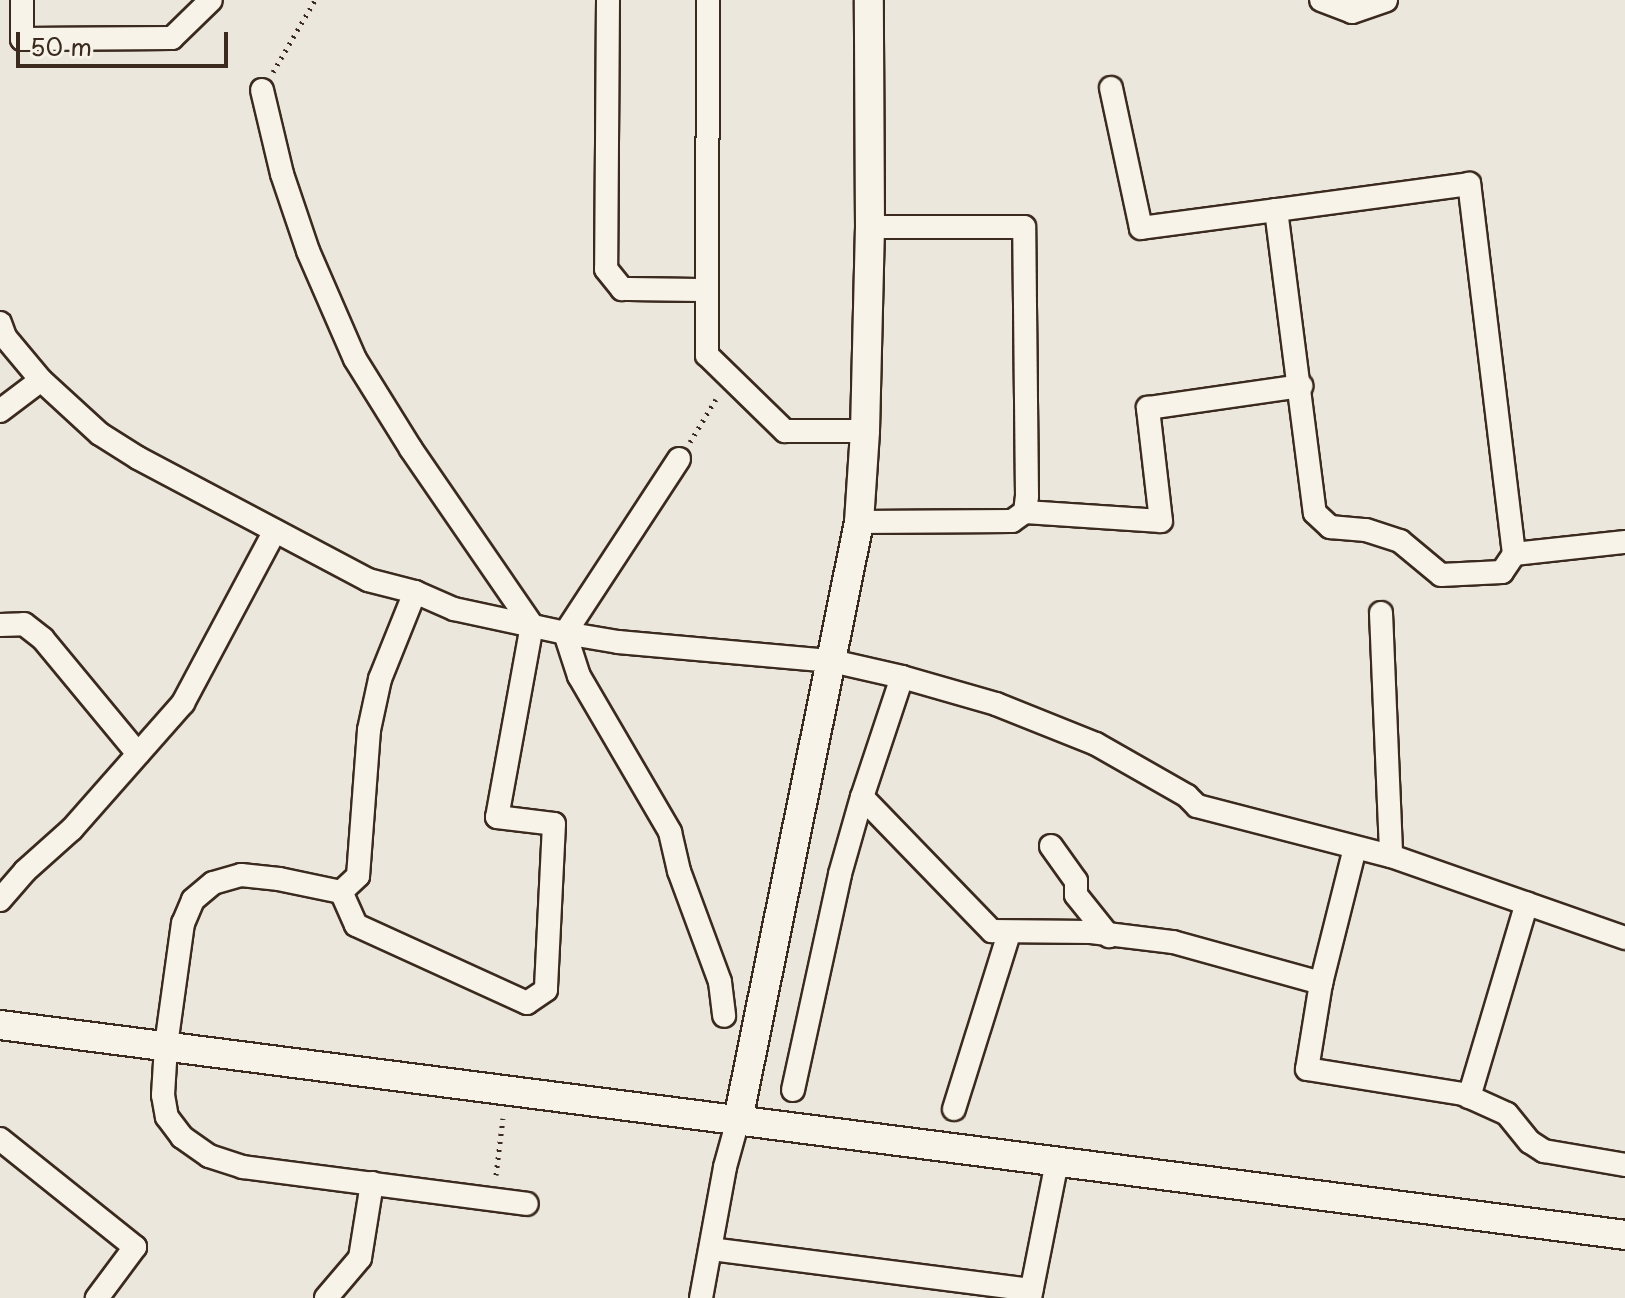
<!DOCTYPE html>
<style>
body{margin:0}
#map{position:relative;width:1625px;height:1298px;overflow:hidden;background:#ece7dc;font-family:"Playpen Sans",sans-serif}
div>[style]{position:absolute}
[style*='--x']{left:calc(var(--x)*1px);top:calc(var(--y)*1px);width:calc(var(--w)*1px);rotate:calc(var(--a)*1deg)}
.path>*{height:5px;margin-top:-2.5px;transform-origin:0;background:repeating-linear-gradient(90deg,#3b2a1e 0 2px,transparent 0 8px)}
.roads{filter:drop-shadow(2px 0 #3b2a1e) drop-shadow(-2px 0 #3b2a1e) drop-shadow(0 2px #3b2a1e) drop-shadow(0 -2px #3b2a1e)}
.minor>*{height:22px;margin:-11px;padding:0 11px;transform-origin:11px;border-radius:11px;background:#f7f3e8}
.tertiary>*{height:28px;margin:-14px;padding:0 14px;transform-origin:14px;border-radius:14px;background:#f7f3e8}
span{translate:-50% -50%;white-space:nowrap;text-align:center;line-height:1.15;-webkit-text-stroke:7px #f7f3e8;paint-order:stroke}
.scale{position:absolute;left:16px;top:32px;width:212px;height:36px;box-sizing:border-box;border:4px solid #3b2a1e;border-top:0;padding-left:10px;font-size:24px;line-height:28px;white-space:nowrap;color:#3b2a1e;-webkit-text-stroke:6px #f7f3e8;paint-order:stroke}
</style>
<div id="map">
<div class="path">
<i style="--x:273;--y:72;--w:83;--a:-59.7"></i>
<i style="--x:690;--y:442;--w:50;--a:-58.8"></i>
<i style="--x:496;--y:1175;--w:57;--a:-83"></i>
</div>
<div class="roads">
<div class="minor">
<i style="--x:22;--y:0;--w:39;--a:90"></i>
<i style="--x:22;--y:39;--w:150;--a:-0.4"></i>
<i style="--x:172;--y:38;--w:54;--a:-44.3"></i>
<i style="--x:608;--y:0;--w:269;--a:90.4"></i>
<i style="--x:606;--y:269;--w:26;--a:51"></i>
<i style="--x:622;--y:289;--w:84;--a:0.7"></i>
<i style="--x:708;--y:0;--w:355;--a:90.2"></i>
<i style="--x:707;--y:355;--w:109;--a:44.3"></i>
<i style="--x:785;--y:431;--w:80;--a:0"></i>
<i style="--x:1321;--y:0;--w:33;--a:21"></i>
<i style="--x:1352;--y:12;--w:36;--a:-19"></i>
<i style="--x:1111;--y:88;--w:143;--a:77.9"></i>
<i style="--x:1141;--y:228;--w:136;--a:-7.6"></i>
<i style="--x:262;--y:90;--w:86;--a:76.6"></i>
<i style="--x:282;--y:174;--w:81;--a:71.3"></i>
<i style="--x:308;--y:251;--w:118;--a:66.5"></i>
<i style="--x:355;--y:359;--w:106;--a:58.1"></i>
<i style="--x:411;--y:449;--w:214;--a:55.5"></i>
<i style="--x:532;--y:625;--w:195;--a:100.3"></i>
<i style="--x:497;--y:817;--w:57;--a:7"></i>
<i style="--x:554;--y:824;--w:166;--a:92.8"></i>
<i style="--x:546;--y:990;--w:23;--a:146"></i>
<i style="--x:527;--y:1003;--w:188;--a:-155.5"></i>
<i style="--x:356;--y:925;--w:36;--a:-114"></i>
<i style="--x:0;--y:323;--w:15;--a:70"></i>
<i style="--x:5;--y:337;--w:56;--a:50.1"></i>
<i style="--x:41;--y:380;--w:80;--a:42.5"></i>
<i style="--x:100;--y:434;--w:45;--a:32.3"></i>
<i style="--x:138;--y:458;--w:260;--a:27.9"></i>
<i style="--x:368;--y:580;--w:49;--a:14.3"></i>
<i style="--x:415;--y:592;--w:43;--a:23.6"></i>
<i style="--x:454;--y:609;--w:114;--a:12.2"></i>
<i style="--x:565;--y:633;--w:54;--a:9.6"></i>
<i style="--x:618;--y:642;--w:215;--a:5.1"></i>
<i style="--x:832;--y:661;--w:72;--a:12.9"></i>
<i style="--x:902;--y:677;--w:98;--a:16"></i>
<i style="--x:996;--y:704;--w:108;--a:21.8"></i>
<i style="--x:1096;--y:744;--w:105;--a:29.7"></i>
<i style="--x:1187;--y:796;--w:14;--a:45"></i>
<i style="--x:1197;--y:806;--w:200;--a:14.5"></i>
<i style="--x:1391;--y:856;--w:248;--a:19.3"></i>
<i style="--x:0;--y:411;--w:51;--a:-37.1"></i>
<i style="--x:679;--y:459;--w:208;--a:123.2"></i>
<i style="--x:565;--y:633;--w:45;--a:72"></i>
<i style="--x:579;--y:676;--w:181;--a:59.7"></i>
<i style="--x:670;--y:832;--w:40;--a:77"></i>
<i style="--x:679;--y:871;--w:118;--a:69.7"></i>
<i style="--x:720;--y:982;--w:34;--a:83"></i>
<i style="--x:1025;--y:512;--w:136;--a:3.8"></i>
<i style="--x:1161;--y:521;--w:114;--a:-96.6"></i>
<i style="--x:1148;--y:408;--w:155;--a:-8.2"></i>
<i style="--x:859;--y:522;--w:153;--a:-0.4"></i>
<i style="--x:1012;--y:521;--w:16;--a:-35"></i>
<i style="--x:1025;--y:512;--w:16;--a:-83"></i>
<i style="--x:1027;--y:496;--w:269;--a:-90.6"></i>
<i style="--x:1024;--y:227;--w:154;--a:180"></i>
<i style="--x:1514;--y:554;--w:373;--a:-96.9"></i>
<i style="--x:1469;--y:184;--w:195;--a:172.3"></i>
<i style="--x:1276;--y:210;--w:305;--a:82.7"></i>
<i style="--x:1315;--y:513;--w:21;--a:43"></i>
<i style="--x:1330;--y:527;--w:36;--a:5"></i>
<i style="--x:1366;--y:530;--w:36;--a:18"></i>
<i style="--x:1400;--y:541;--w:53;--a:39.7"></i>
<i style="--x:1441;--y:575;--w:61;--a:-2.8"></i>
<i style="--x:1502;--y:572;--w:22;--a:-56"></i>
<i style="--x:1514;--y:554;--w:112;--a:-6.2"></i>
<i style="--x:415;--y:592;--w:94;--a:111.9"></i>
<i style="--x:380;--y:679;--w:52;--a:102.2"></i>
<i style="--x:369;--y:730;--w:146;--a:94.3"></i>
<i style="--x:358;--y:876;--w:23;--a:137"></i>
<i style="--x:341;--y:892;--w:63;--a:-168.2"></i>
<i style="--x:279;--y:879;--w:38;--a:-174"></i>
<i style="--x:241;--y:875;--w:29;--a:164"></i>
<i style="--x:213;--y:883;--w:26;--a:140"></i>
<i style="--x:193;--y:900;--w:25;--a:113"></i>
<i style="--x:183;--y:923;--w:124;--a:97.9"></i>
<i style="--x:166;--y:1046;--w:49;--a:93.5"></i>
<i style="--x:163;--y:1095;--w:22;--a:80"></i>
<i style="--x:167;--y:1117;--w:25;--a:53"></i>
<i style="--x:182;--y:1137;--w:33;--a:35"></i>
<i style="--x:209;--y:1156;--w:36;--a:18"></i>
<i style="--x:243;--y:1167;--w:286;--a:7.4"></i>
<i style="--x:1381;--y:613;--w:243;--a:87.6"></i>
<i style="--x:0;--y:625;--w:24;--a:-2"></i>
<i style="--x:24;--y:624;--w:24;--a:38"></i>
<i style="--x:43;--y:639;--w:149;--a:50.4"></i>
<i style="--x:902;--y:677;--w:126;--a:108.4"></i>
<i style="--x:862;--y:797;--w:187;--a:45.9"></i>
<i style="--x:992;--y:931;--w:99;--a:0.6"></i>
<i style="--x:1091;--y:932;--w:83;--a:7"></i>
<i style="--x:1173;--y:942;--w:154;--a:15.5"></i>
<i style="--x:1051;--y:846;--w:43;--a:54.5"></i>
<i style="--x:1076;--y:881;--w:14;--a:90"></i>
<i style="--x:1076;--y:895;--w:53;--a:51.2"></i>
<i style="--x:1355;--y:848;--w:139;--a:104.1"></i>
<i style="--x:1321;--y:983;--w:87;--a:99.2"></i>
<i style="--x:1307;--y:1069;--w:158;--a:9.1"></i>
<i style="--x:1463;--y:1094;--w:48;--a:24.4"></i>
<i style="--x:1507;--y:1114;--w:36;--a:51"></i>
<i style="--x:1530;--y:1142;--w:17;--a:33"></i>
<i style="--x:1544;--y:1151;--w:82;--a:9.8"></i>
<i style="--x:0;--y:900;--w:38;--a:-49"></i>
<i style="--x:25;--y:871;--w:63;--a:-41.8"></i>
<i style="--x:72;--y:829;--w:168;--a:-48.6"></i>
<i style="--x:183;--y:703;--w:195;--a:-61.9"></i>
<i style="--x:793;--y:1090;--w:221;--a:-77.7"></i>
<i style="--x:840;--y:874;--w:80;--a:-74.1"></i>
<i style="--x:1469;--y:1097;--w:202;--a:-73.4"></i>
<i style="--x:954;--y:1109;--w:183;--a:-72.6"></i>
<i style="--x:0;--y:1139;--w:173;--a:38.7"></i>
<i style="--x:135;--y:1247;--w:64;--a:126.7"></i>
<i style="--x:711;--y:1249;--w:323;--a:7.3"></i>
<i style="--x:326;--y:1298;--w:52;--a:-49.6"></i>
<i style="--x:360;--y:1258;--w:76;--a:-80.9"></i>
<i style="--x:701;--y:1298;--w:133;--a:-79.6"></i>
<i style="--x:725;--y:1167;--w:49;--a:-74.5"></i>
<i style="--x:1030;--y:1298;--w:139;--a:-78.8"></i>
</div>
<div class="tertiary">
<i style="--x:0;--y:1025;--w:1639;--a:7.36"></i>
<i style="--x:738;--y:1120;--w:610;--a:-78.56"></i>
<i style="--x:859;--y:522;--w:91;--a:-86.2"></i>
<i style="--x:865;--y:431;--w:204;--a:-88.6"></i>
<i style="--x:870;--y:227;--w:227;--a:-90.3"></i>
</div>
</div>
<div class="scale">50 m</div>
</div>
